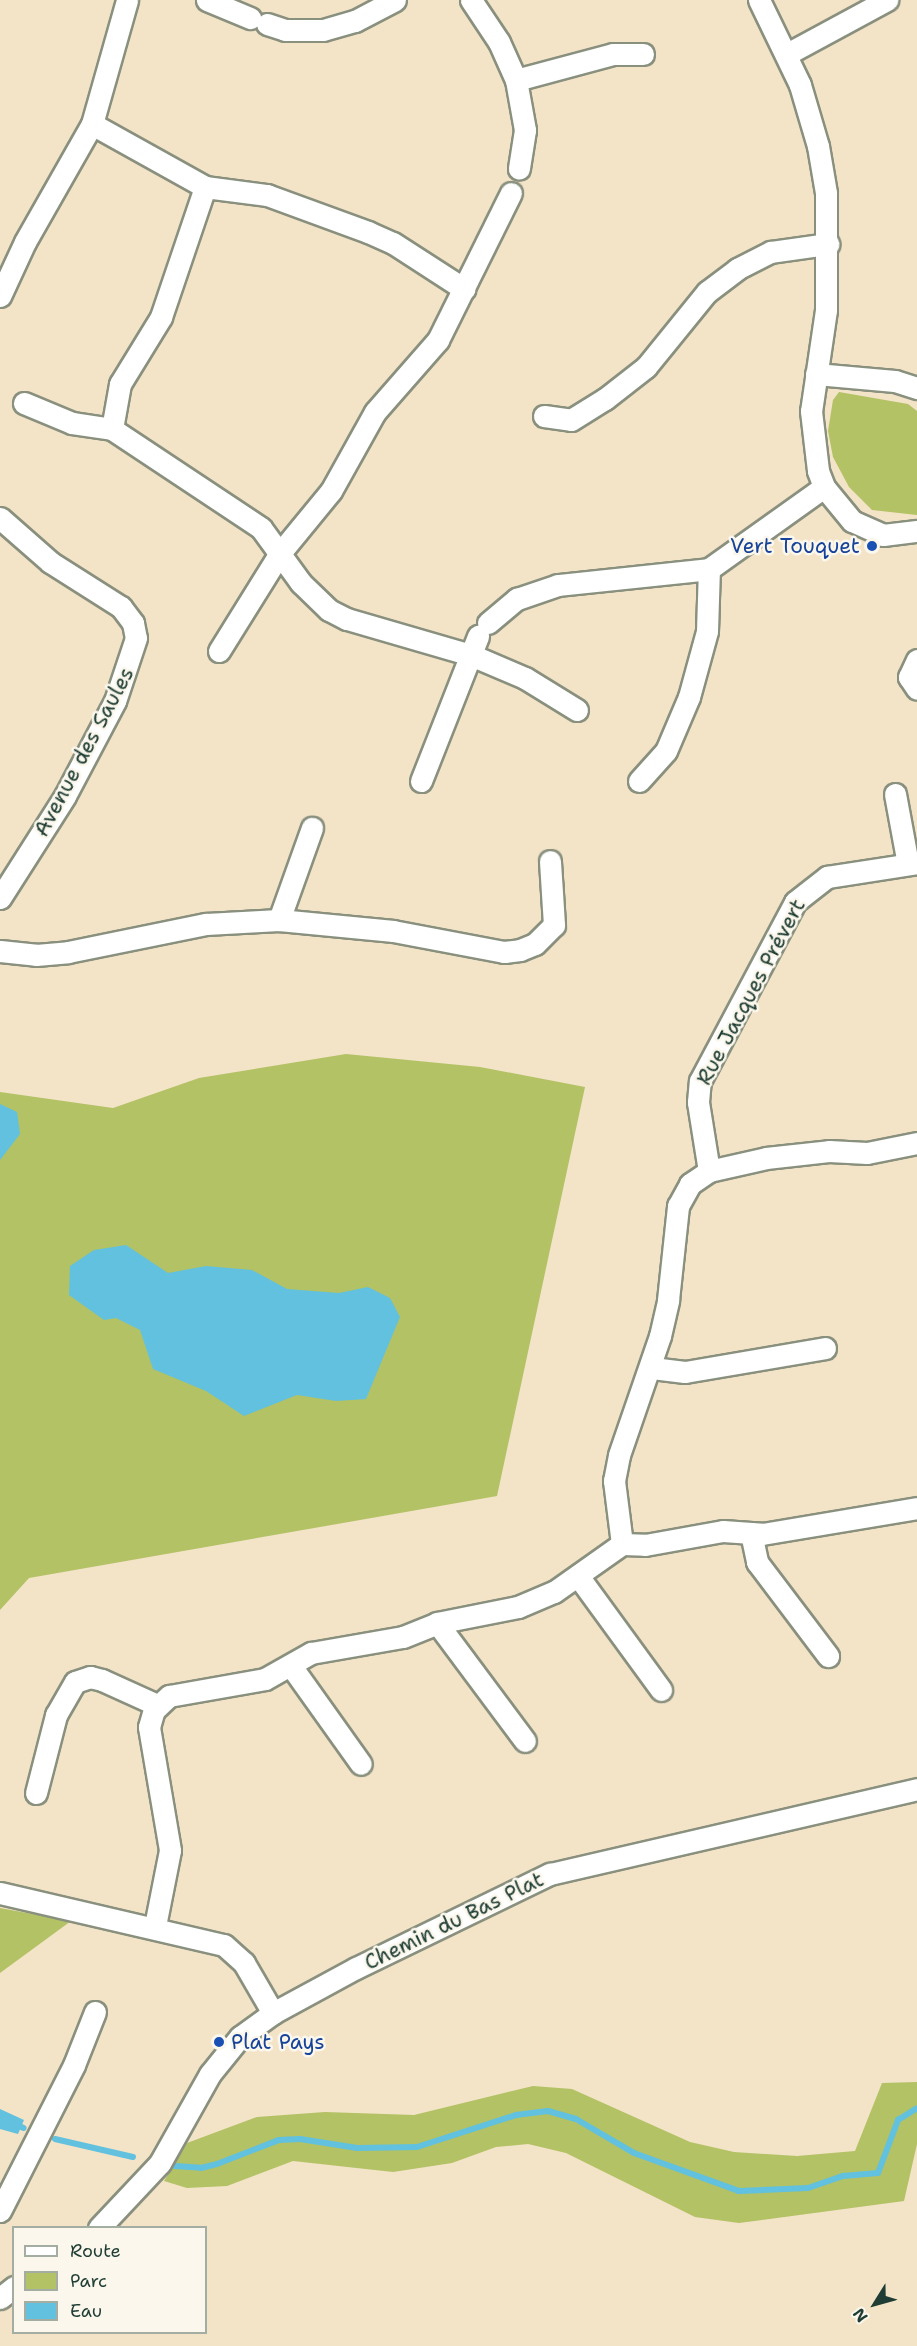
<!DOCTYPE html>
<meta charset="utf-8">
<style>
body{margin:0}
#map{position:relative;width:917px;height:2346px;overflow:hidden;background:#f3e3c7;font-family:"Shantell Sans",sans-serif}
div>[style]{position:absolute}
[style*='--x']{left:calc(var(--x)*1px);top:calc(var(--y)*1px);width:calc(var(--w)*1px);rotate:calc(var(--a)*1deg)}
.green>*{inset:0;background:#b2c265}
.water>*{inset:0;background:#61c1df}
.stream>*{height:6px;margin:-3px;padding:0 3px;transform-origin:3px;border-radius:3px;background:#61c1df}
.roads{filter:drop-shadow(2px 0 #89907e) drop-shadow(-2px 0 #89907e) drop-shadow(0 2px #89907e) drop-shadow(0 -2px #89907e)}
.street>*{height:21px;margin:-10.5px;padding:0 10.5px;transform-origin:10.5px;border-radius:10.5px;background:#fff}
.dots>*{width:16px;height:16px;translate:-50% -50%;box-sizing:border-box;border:3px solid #fbf7ec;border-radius:50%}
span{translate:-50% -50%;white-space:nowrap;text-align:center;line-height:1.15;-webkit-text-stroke:5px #fbf7ec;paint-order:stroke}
.transit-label{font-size:21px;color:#164399}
.right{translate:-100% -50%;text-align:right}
.left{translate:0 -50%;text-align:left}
.street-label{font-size:21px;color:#1f3d34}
.legend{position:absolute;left:12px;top:2226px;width:195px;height:108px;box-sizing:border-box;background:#fbf7ec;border:2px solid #a3ada2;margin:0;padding:8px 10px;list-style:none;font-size:18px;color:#1f3d34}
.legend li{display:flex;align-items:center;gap:12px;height:30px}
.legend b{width:30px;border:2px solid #a3ada2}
.north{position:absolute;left:845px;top:2274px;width:60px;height:60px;-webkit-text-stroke:4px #fbf7ec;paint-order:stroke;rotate:233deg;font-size:16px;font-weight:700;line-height:24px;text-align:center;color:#1f3d34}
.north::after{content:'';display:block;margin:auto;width:21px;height:27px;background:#1f3d34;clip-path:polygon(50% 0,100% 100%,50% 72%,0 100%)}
</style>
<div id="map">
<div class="green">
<i style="clip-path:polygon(839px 392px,908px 404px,917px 411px,917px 515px,872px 510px,849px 487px,833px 457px,828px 431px,833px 400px)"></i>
<i style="clip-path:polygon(346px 1054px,480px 1067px,585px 1087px,497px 1496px,29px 1578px,0 1610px,0 1092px,113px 1108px,199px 1078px)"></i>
<i style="clip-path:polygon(0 1908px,71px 1921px,0 1973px)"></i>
<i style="clip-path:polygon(917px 2082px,917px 2144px,904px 2201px,739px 2223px,695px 2217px,566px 2153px,528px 2144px,496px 2147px,452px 2163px,393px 2172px,293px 2161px,227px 2186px,187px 2188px,164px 2181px,187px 2143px,257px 2117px,325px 2112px,414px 2115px,533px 2086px,572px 2089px,690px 2142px,734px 2152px,797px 2156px,855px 2151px,882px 2083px)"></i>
</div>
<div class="water">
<i style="clip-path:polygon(0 1104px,17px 1112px,20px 1134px,0 1160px)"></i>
<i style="clip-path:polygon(126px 1245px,168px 1273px,206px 1266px,252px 1270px,287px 1289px,339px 1293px,368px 1287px,390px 1298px,400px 1317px,366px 1399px,336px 1401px,297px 1395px,244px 1416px,206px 1391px,153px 1369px,140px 1330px,116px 1318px,104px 1320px,69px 1295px,70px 1266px,94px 1250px)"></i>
<i style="clip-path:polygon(0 2109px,24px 2120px,18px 2134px,0 2129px)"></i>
</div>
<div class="stream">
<i style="--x:0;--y:2117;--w:26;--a:25"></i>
<i style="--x:55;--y:2139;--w:80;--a:13"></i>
<i style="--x:175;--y:2166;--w:26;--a:4"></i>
<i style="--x:201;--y:2168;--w:16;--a:-14"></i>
<i style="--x:217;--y:2164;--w:66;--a:-21.2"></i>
<i style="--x:279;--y:2140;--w:21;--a:-3"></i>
<i style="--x:300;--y:2139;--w:58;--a:9"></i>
<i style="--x:357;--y:2148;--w:60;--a:-1"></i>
<i style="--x:417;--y:2147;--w:104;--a:-17.9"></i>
<i style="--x:516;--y:2115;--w:32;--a:-7"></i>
<i style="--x:548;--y:2111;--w:29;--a:16"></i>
<i style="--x:576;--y:2119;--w:67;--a:30.4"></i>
<i style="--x:634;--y:2153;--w:112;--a:19.9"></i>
<i style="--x:739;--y:2191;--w:69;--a:-2.5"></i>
<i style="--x:808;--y:2188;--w:37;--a:-19"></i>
<i style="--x:843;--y:2176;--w:35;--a:-5"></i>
<i style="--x:878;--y:2173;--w:57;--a:-69.3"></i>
<i style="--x:898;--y:2120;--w:22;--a:-32"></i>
</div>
<div class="roads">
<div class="street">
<i style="--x:207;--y:0;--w:47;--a:22.7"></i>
<i style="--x:471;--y:0;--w:50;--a:56.3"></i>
<i style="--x:499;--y:42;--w:42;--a:65.9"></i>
<i style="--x:516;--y:80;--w:51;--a:79.8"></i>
<i style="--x:525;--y:130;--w:39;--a:99"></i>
<i style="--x:759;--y:0;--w:94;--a:64.2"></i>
<i style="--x:800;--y:85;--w:64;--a:73.6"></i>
<i style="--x:818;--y:146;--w:48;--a:80.3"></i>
<i style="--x:826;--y:193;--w:117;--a:90"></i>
<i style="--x:826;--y:310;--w:102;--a:98.4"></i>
<i style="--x:811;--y:411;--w:60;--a:83.3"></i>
<i style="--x:818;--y:471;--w:17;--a:69"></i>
<i style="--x:824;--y:487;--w:44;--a:50.5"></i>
<i style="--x:852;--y:521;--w:34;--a:24"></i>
<i style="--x:883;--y:535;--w:34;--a:-7"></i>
<i style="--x:267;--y:24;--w:19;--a:18"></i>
<i style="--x:285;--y:30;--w:38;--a:0"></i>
<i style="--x:323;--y:30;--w:33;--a:-16"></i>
<i style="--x:355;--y:21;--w:45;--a:-27.7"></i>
<i style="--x:787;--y:54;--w:114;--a:-28.4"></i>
<i style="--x:516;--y:80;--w:100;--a:-15"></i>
<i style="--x:613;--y:54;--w:30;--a:0"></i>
<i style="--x:92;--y:124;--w:129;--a:29.1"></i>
<i style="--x:205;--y:187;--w:63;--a:7.4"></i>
<i style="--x:267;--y:195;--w:108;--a:20.1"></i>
<i style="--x:368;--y:232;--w:27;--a:24"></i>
<i style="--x:393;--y:243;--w:85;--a:32.9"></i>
<i style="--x:0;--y:296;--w:60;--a:-65.2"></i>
<i style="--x:25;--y:242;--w:136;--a:-60.4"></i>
<i style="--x:92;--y:124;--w:129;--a:-74.2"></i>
<i style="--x:816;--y:374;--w:79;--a:5.1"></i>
<i style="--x:895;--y:381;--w:23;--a:18"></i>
<i style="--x:24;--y:403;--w:52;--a:22.6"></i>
<i style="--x:72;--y:423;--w:40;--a:8.5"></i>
<i style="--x:112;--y:429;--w:179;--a:33.6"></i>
<i style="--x:261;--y:528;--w:68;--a:54"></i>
<i style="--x:301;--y:583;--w:39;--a:44"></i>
<i style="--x:329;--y:610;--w:20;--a:27"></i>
<i style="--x:347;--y:619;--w:129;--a:16.2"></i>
<i style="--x:471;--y:655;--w:59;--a:23.1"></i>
<i style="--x:525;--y:678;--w:61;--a:31.6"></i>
<i style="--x:544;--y:416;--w:27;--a:8"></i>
<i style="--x:571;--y:420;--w:40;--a:-32"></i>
<i style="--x:605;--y:399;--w:52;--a:-38"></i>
<i style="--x:646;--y:367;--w:97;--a:-50.9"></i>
<i style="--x:707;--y:292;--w:38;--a:-37"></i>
<i style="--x:737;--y:269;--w:38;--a:-27"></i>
<i style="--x:771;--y:252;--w:58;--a:-8"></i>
<i style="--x:112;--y:429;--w:46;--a:-79.9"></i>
<i style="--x:120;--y:384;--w:79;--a:-58.5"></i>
<i style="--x:161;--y:317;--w:137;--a:-71.3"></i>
<i style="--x:0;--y:518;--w:67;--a:41.3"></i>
<i style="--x:50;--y:562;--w:84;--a:32.4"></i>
<i style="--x:121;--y:607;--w:20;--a:53"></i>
<i style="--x:133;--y:623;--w:15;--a:79"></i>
<i style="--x:136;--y:638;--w:66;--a:108.4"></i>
<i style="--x:115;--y:701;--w:107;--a:117.8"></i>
<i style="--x:65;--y:796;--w:121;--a:122.5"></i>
<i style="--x:488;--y:623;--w:38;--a:-40"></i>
<i style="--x:517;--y:599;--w:43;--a:-18.9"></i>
<i style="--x:558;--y:585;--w:152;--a:-6"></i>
<i style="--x:709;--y:569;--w:141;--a:-35.5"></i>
<i style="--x:219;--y:651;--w:115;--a:-58.1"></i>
<i style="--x:280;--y:553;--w:80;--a:-50.6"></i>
<i style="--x:331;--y:491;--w:90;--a:-60.9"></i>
<i style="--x:375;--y:412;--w:96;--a:-48.8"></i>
<i style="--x:438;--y:340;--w:164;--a:-63.6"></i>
<i style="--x:917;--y:660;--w:19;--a:115"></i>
<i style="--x:909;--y:677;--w:14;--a:56"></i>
<i style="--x:421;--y:781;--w:156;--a:-68.5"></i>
<i style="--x:639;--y:781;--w:40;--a:-48"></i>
<i style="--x:666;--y:751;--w:59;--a:-66.9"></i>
<i style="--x:689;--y:697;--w:68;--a:-74.7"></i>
<i style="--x:707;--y:631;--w:62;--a:-88.2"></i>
<i style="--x:895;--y:794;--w:71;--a:79.5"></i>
<i style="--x:279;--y:920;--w:98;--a:-70.3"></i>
<i style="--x:0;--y:951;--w:36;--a:6"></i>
<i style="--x:36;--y:955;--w:32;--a:-5"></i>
<i style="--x:68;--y:952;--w:141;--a:-11.5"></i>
<i style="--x:206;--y:924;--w:73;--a:-3.1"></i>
<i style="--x:279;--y:920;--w:115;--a:5.5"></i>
<i style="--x:393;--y:931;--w:113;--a:10.7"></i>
<i style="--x:504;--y:952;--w:16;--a:-7"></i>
<i style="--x:520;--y:950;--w:16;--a:-22"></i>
<i style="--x:535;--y:944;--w:27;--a:-45"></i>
<i style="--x:554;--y:925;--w:64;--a:-93.6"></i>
<i style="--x:709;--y:1171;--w:70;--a:-99.1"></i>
<i style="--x:698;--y:1102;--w:21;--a:-85"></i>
<i style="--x:700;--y:1081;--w:203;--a:-62"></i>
<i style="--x:795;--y:902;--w:41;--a:-38"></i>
<i style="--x:827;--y:877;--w:91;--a:-8.8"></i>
<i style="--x:652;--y:1368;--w:33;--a:7"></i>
<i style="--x:685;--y:1372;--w:142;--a:-9.7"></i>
<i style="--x:751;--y:1533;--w:30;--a:78"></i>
<i style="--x:757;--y:1562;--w:118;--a:52.9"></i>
<i style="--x:622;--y:1544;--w:64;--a:-97.2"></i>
<i style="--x:614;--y:1481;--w:26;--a:-79"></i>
<i style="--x:619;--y:1455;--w:126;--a:-71"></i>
<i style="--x:660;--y:1336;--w:37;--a:-77"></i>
<i style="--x:668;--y:1300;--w:95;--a:-83.9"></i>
<i style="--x:678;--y:1206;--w:25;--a:-61"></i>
<i style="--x:690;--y:1184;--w:23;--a:-34"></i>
<i style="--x:709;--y:1171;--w:58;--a:-12.8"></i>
<i style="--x:766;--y:1158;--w:63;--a:-6.3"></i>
<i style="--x:829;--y:1151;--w:38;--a:3"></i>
<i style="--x:867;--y:1153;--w:51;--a:-11.3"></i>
<i style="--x:578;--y:1576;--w:141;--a:53.9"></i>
<i style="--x:437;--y:1623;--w:147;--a:53.3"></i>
<i style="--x:291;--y:1666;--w:120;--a:54.5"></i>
<i style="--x:36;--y:1793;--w:81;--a:-75.6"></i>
<i style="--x:56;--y:1715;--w:38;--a:-60"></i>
<i style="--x:75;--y:1682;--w:16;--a:-18"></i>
<i style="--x:90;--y:1677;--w:12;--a:14"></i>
<i style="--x:102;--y:1680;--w:60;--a:24.4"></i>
<i style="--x:0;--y:1893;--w:230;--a:13.1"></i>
<i style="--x:224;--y:1945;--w:27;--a:42"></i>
<i style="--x:244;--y:1963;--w:58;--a:59.9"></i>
<i style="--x:155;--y:1926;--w:77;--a:-78.8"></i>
<i style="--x:170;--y:1850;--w:125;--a:-99.7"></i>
<i style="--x:149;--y:1727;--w:18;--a:-74"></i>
<i style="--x:154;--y:1710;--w:21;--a:-43"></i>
<i style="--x:169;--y:1696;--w:97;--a:-10"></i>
<i style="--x:265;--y:1679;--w:53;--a:-29.5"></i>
<i style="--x:311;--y:1653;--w:93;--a:-9.9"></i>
<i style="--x:403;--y:1637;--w:37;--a:-22"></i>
<i style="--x:437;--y:1623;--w:83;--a:-11.2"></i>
<i style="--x:518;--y:1607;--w:39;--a:-23"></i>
<i style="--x:554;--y:1592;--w:83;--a:-35.2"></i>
<i style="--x:622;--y:1544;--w:23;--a:2"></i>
<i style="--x:645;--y:1545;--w:79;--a:-10.2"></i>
<i style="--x:723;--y:1531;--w:39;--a:4"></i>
<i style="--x:762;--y:1534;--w:157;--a:-9.5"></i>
<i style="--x:0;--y:2211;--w:164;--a:-63.1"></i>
<i style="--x:74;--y:2065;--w:57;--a:-68.4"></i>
<i style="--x:99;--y:2228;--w:89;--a:-46.8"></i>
<i style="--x:160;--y:2163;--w:102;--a:-60.7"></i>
<i style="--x:210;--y:2074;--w:48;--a:-51"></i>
<i style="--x:240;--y:2037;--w:41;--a:-36"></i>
<i style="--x:273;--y:2013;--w:94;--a:-28.5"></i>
<i style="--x:356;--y:1968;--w:216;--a:-25.9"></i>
<i style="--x:550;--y:1874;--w:377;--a:-13"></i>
<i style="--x:0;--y:2298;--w:18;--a:-38"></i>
</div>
</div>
<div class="dots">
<i style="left:872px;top:546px;background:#1a4fb4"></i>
<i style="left:219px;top:2042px;background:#1a4fb4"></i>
</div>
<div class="transit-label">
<span class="right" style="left:860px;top:546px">Vert Touquet</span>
<span class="left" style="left:231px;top:2042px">Plat Pays</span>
</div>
<div class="street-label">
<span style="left:84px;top:752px;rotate:-62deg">Avenue des Saules</span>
<span style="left:751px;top:992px;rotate:-62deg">Rue Jacques Prévert</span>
<span style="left:454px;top:1921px;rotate:-26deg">Chemin du Bas Plat</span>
</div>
<ul class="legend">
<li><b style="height:8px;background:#fff"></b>Route</li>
<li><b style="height:16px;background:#b2c265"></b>Parc</li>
<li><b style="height:16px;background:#61c1df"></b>Eau</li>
</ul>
<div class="north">N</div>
</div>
